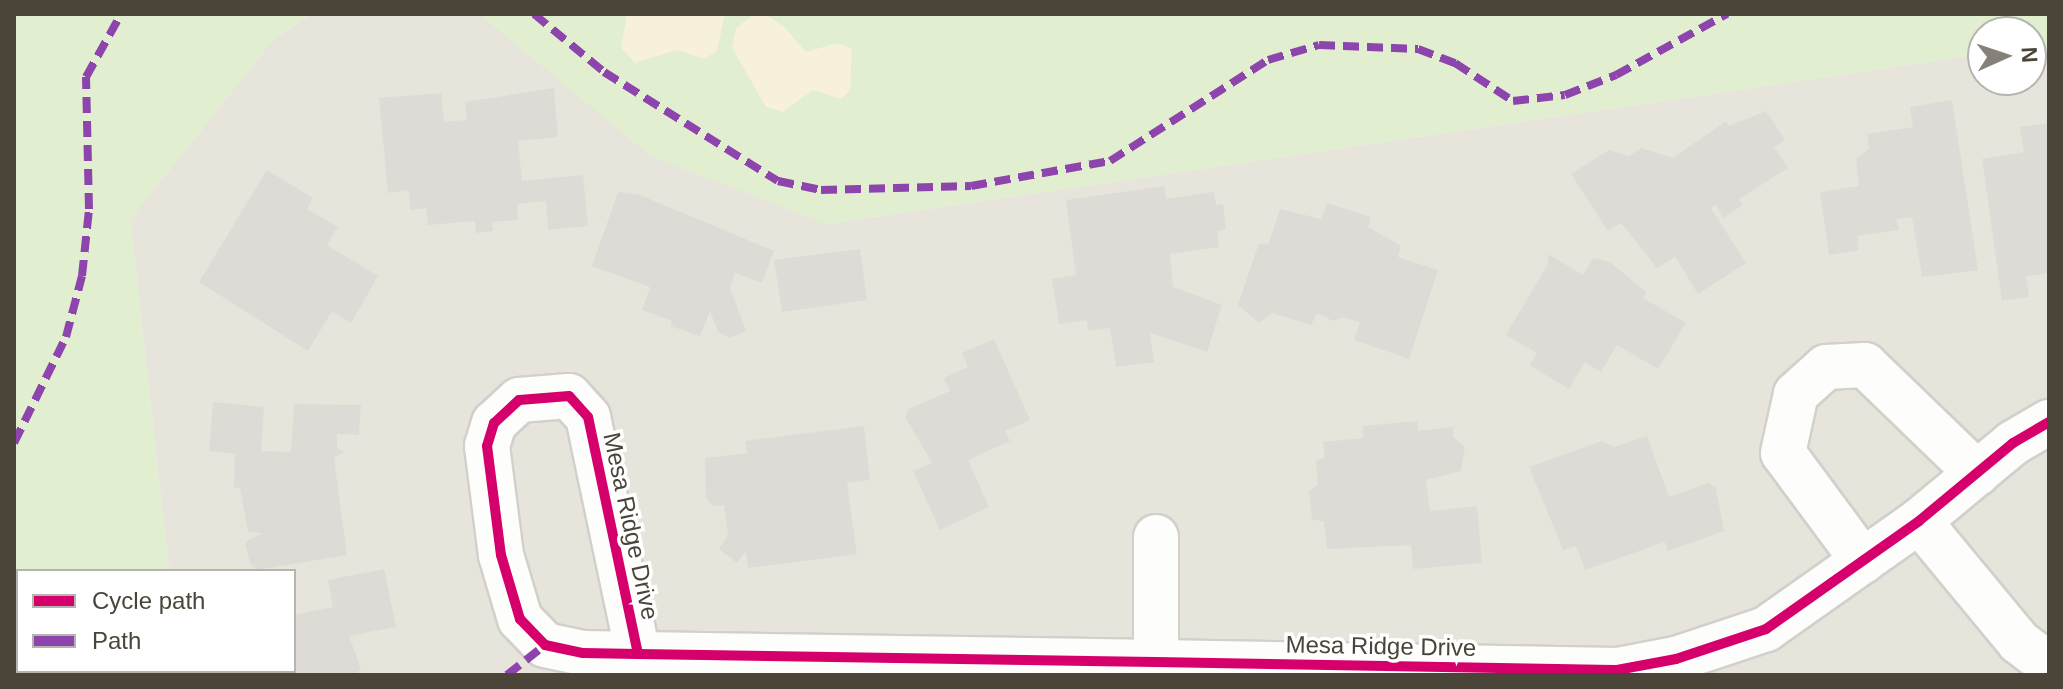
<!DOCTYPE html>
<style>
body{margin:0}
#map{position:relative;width:2063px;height:689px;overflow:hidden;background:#f4f2ee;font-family:Helvetica,sans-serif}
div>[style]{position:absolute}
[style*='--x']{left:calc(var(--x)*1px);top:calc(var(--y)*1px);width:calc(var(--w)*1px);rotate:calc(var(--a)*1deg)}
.residential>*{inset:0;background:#e7e4dc}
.green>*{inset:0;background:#e1eecf}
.sand>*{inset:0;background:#f7f0da}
.building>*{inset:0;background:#dedbd6}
.roads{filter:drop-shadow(2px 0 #d2d0cb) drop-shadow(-2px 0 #d2d0cb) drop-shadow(0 2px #d2d0cb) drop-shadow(0 -2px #d2d0cb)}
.minor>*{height:44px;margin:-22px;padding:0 22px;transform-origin:22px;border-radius:22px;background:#fdfdfc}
.quiet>*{height:8px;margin-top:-4px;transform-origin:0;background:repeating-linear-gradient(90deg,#8e44ad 0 16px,transparent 0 24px)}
.cycleway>*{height:10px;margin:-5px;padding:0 5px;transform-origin:5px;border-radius:5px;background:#d6006c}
span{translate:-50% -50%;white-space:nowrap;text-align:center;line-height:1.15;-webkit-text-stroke:7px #fff;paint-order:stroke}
.street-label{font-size:24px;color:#4b4439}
.frame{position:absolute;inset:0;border:16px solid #4b4439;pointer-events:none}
.legend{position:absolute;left:16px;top:569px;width:280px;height:104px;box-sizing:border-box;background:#fff;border:2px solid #b7b4b0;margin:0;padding:10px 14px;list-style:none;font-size:24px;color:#4b4439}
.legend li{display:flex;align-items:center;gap:16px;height:40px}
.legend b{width:40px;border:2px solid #b7b4b0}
.north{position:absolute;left:1967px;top:16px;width:80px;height:80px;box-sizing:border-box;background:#fff;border:2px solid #b7b4b0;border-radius:50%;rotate:87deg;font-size:22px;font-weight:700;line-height:32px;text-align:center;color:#4b4439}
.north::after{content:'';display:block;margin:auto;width:28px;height:36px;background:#868178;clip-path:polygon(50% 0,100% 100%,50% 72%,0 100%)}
</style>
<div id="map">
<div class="residential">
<i style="clip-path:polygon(311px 14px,479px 14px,826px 224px,1983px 54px,1983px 80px,2031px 80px,2031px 47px,2049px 44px,2049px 675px,179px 675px,294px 671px,294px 571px,169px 571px,130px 219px,273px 40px)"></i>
</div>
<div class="green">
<i style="clip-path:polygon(14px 14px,311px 14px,273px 40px,130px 219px,169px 571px,18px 571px,18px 671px,179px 675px,14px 675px)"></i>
<i style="clip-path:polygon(479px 14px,2049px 14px,2049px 44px,2031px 47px,2031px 32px,1983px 32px,1983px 54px,826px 224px,650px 156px)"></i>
</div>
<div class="sand">
<i style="clip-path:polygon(627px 14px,725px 14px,717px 51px,704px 59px,677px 50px,635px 63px,621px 48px)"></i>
<i style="clip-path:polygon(751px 16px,768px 16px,784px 27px,806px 52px,837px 43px,852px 49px,850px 90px,841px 99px,813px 90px,783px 112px,766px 107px,732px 48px,736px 28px)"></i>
</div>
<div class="building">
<i style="clip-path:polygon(554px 88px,558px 137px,518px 141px,522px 181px,583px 175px,588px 226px,548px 230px,546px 201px,517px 204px,518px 220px,492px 222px,493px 231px,476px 233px,475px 221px,428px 225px,426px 208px,410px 210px,409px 190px,388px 193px,379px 98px,441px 93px,444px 122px,467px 120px,465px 102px)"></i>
<i style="clip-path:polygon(1952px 100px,1978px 270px,1922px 277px,1912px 217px,1896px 219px,1899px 230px,1857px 236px,1859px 250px,1829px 255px,1820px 192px,1859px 186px,1856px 159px,1869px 149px,1867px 134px,1913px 127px,1910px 107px)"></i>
<i style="clip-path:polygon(1766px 111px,1785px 140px,1774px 147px,1788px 168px,1739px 199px,1743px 205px,1723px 218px,1716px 205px,1711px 208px,1746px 263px,1698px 294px,1675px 257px,1657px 268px,1621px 223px,1608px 231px,1571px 174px,1609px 150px,1629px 156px,1641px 148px,1673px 158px,1726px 121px,1729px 126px)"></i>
<i style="clip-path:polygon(2049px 123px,2049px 273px,2026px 276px,2029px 297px,2002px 301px,1982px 159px,2024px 152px,2020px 127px)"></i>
<i style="clip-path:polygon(267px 170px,313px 198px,307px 209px,338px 227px,327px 245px,378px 276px,351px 323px,332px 311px,308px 351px,199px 282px)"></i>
<i style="clip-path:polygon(1165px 186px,1166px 199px,1214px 192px,1216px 205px,1223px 204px,1226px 229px,1217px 231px,1219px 247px,1170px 254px,1173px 287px,1222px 305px,1207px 352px,1150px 333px,1154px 362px,1116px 367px,1110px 328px,1088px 331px,1087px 320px,1059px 324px,1052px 279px,1076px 275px,1066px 200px)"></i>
<i style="clip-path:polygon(618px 192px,640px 195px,774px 251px,762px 283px,735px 273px,730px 288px,746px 331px,730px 338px,718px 332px,710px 311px,700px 336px,670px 326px,672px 321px,642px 310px,650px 287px,592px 266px)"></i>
<i style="clip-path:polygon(1327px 203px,1371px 217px,1368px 227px,1401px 246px,1398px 257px,1438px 270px,1409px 359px,1354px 340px,1360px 322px,1343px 317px,1333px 321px,1317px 313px,1311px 325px,1272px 313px,1259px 323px,1238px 305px,1259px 243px,1268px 245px,1280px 209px,1321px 219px)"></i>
<i style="clip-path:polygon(860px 249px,867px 300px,782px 312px,774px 260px)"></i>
<i style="clip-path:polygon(1548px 254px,1583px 275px,1593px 258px,1610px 262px,1646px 292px,1643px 298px,1686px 323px,1658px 369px,1617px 345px,1601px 372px,1585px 362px,1569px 389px,1529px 365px,1537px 353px,1506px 335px,1548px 264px)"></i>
<i style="clip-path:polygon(994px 339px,1030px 420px,1005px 431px,1010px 441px,968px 460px,989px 507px,940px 530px,913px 471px,932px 463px,905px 417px,908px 409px,950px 391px,944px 378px,968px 367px,962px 353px)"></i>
<i style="clip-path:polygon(213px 402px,264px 407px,261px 451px,291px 452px,294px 404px,361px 405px,359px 435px,337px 434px,337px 448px,344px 452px,334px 458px,347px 555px,257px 570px,250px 563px,245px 542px,263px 533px,248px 532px,240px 488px,234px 488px,235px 454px,209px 451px)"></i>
<i style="clip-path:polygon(1417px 421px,1418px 431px,1453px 427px,1453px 437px,1465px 447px,1461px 471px,1426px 480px,1430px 511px,1477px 506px,1482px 563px,1413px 569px,1411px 545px,1327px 549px,1324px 522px,1312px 519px,1309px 492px,1318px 485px,1316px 460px,1325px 458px,1323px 442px,1363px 438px,1363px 426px)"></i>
<i style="clip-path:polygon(864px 426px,870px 480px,847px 483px,857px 554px,748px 568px,746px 551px,737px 563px,719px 549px,728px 535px,724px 505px,713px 506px,706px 498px,705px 458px,747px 453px,745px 441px)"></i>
<i style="clip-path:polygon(1647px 436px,1669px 497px,1708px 483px,1716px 488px,1724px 531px,1668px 551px,1665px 542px,1585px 570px,1576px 546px,1563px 550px,1529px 467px,1602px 441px,1614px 447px)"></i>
<i style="clip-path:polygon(384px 569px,396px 627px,349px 636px,361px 669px,355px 675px,258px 675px,294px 671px,294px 615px,333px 607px,328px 580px)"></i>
</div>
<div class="roads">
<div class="minor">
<i style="--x:1919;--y:521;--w:157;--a:50.4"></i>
<i style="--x:2019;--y:642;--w:38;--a:37"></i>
<i style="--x:1863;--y:561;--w:134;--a:-126.5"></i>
<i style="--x:1783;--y:453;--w:60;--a:-77.6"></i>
<i style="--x:1796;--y:394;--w:40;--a:-42"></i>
<i style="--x:1826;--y:367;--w:39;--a:-3"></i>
<i style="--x:1865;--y:365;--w:156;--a:44"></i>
<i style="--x:638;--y:654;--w:242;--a:-101.9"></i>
<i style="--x:588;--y:417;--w:28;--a:-132"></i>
<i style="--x:569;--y:396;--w:50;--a:175.4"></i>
<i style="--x:519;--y:400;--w:34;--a:137"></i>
<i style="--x:494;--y:423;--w:24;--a:107"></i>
<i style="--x:487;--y:446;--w:110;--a:82.7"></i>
<i style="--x:501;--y:555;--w:67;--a:73.5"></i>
<i style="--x:520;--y:619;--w:36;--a:46"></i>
<i style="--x:545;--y:645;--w:39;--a:12"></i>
<i style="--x:583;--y:653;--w:55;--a:1"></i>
<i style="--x:638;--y:654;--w:518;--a:0.88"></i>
<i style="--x:1156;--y:662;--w:461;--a:1"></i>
<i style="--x:1617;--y:670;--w:60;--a:-10.6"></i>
<i style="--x:1676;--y:659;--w:95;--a:-18.4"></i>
<i style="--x:1766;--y:629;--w:187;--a:-35.2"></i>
<i style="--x:1919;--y:521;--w:122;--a:-39.7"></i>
<i style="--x:2013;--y:443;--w:42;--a:-30.3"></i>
<i style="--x:1156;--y:662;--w:125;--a:-90"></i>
</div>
</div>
<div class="quiet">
<i style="--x:534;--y:14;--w:91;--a:39.6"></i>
<i style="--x:604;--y:72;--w:205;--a:32.1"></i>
<i style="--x:778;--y:181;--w:44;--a:11.8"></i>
<i style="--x:821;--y:190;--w:150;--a:-1.5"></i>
<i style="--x:971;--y:186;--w:141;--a:-10.2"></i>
<i style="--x:1110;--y:161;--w:188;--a:-32.6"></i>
<i style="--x:1268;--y:60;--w:53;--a:-16.4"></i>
<i style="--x:1319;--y:45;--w:99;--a:2.3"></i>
<i style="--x:1418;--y:49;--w:40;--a:21"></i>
<i style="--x:1455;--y:63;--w:69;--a:33.2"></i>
<i style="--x:1513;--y:101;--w:52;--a:-6.6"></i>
<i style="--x:1565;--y:95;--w:55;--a:-21.4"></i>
<i style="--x:1616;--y:75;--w:127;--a:-28.8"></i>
<i style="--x:14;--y:443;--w:118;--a:-63.9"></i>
<i style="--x:66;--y:337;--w:63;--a:-75.3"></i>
<i style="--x:82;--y:276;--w:67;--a:-84"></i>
<i style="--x:89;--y:209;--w:132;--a:-91.3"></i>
<i style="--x:86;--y:77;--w:72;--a:-60.9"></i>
<i style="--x:507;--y:675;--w:48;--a:-38.3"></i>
</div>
<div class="cycleway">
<i style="--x:638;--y:654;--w:242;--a:-101.9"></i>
<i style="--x:588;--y:417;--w:28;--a:-132"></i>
<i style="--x:569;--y:396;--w:50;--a:175.4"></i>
<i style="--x:519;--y:400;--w:34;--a:137"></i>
<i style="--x:494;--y:423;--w:24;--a:107"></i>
<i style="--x:487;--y:446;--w:110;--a:82.7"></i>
<i style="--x:501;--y:555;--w:67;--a:73.5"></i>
<i style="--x:520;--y:619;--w:36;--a:46"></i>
<i style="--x:545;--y:645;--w:39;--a:12"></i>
<i style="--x:583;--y:653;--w:55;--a:1"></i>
<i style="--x:638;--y:654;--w:518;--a:0.88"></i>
<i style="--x:1156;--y:662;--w:461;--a:1"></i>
<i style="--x:1617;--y:670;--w:60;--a:-10.6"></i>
<i style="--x:1676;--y:659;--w:95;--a:-18.4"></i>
<i style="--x:1766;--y:629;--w:187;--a:-35.2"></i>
<i style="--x:1919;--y:521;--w:122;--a:-39.7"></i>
<i style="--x:2013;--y:443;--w:42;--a:-30.3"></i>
</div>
<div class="street-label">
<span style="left:631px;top:526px;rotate:78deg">Mesa Ridge Drive</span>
<span style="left:1381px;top:646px;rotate:1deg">Mesa Ridge Drive</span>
</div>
<div class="frame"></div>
<ul class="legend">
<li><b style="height:10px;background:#d6006c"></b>Cycle path</li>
<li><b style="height:10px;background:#8e44ad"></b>Path</li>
</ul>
<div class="north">N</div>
</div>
